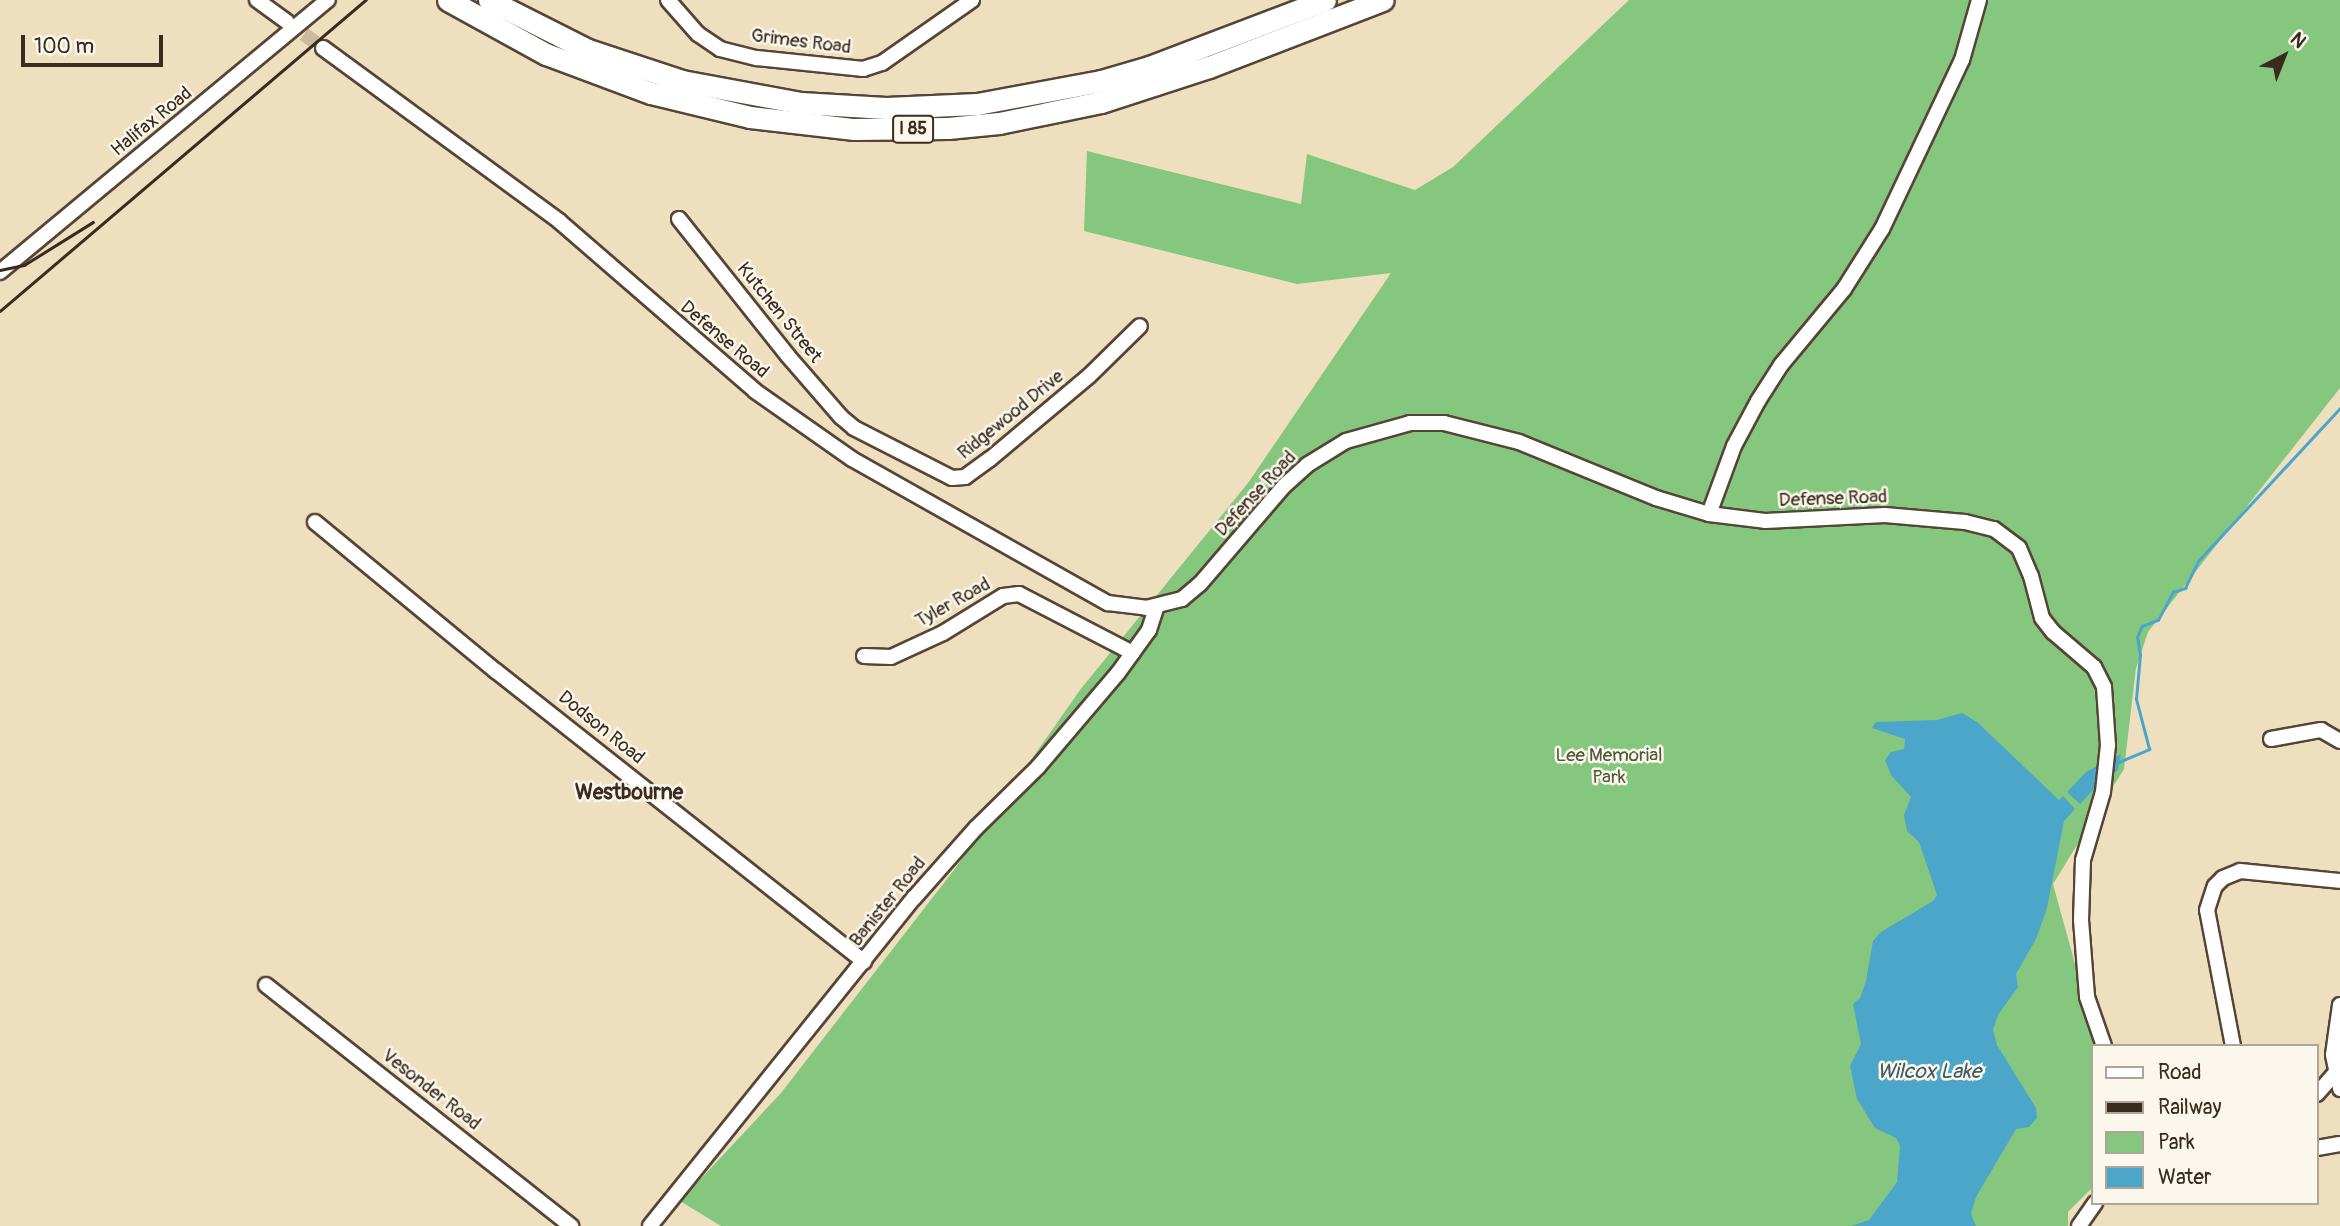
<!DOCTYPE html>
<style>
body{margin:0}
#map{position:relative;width:2340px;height:1226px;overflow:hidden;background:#eedfbe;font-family:Pangolin,sans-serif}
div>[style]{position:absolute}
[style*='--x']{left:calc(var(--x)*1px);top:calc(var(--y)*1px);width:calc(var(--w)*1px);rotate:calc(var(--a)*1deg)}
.green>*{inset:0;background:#86c77f}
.water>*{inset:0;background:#4ba6c9}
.stream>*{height:2.5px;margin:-1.25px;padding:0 1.25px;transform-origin:1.25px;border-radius:1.25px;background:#4ba6c9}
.minor-tunnel>*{height:14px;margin-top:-7px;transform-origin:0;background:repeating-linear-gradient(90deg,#cabb9e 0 14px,transparent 0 21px)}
.roads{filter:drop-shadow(2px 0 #564536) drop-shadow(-2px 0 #564536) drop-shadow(0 2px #564536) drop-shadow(0 -2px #564536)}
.minor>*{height:14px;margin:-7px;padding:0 7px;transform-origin:7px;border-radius:7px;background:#fff}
.highway>*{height:21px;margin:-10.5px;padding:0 10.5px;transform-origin:10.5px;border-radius:10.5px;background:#fff}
.rail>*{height:2.5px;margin:-1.25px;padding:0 1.25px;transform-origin:1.25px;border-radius:1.25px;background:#3b2a1e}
span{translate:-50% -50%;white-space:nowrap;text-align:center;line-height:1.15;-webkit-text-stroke:5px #fbf7ec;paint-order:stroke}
.shield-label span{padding:2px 5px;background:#fbf7ec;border:2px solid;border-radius:5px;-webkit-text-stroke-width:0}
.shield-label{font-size:18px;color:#3b2a1e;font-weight:700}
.street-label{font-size:19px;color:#3b2a1e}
.park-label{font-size:19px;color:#52593b}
.neighbourhood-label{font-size:21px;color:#3b2a1e;font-weight:700}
.water-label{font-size:21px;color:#415c62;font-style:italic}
.legend{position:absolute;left:2091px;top:1044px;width:228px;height:161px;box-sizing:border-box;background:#fbf7ec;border:2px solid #aea59a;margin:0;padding:9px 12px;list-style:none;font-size:21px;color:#3b2a1e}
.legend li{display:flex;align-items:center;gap:14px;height:35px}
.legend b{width:35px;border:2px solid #aea59a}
.north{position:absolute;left:2249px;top:21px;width:70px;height:70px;-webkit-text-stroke:5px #fbf7ec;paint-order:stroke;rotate:42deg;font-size:19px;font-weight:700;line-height:28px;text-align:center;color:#3b2a1e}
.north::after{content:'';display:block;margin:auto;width:24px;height:32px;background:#3b2a1e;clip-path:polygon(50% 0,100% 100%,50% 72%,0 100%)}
.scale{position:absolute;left:21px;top:35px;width:142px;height:32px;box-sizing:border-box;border:4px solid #3b2a1e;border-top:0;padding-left:9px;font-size:21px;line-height:24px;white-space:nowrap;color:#3b2a1e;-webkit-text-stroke:5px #fbf7ec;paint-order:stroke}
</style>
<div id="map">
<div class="green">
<i style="clip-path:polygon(1629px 0,2340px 0,2340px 388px,2148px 632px,2136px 668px,2124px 769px,2053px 884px,2080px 982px,2107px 1046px,2093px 1046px,2093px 1187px,2068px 1212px,2068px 1226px,721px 1226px,680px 1201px,781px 1093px,954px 870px,1080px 690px,1248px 483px,1391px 273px,1297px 284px,1084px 231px,1087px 151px,1301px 204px,1307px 154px,1415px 190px,1453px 167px)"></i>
</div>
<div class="water">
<i style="clip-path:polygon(1962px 713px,1977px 722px,2059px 800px,2063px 796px,2075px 809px,2064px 821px,2047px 908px,2036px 939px,2016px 974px,2018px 987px,1998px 1015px,1993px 1030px,1997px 1045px,2036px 1108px,2037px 1118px,2029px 1127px,2016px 1129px,1976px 1197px,1971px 1214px,1976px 1226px,1851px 1226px,1869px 1220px,1897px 1182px,1900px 1146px,1896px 1138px,1875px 1128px,1857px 1099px,1850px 1066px,1861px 1044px,1853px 1004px,1860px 998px,1866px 981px,1873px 941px,1881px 932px,1933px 901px,1937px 895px,1919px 842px,1907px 831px,1904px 815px,1911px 797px,1891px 775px,1885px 760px,1891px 752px,1904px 749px,1905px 739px,1872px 728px,1876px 722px,1937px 720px)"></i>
<i style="clip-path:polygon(2121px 754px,2118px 770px,2099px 784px,2080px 804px,2067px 792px,2086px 772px)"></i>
</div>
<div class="stream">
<i style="--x:2119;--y:762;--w:33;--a:-23"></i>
<i style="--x:2149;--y:749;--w:52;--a:-104.6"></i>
<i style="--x:2136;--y:699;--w:44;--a:-84.8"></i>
<i style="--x:2140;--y:655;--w:18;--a:-99"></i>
<i style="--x:2137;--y:637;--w:12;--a:-66"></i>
<i style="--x:2142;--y:626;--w:17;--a:-21"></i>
<i style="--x:2158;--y:620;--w:32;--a:-62"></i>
<i style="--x:2173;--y:592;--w:13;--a:-18"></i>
<i style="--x:2185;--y:588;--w:30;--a:-64"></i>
<i style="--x:2198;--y:561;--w:209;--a:-47.1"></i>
</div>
<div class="minor-tunnel">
<i style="--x:287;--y:22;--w:44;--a:35.8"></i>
</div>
<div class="roads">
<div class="minor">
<i style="--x:257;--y:0;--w:37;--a:36"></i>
<i style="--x:668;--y:0;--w:45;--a:48.6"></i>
<i style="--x:698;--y:34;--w:27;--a:34"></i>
<i style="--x:720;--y:49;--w:38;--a:14"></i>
<i style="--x:757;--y:58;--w:107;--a:5.9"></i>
<i style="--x:863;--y:69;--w:20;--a:-18"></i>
<i style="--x:882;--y:63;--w:110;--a:-35"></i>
<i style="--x:323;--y:48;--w:293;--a:36.2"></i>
<i style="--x:559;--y:221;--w:259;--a:40.9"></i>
<i style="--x:755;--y:391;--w:118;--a:35"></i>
<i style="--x:852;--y:459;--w:294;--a:29.4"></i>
<i style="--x:1108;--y:603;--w:38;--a:7"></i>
<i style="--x:1146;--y:608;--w:37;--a:-14"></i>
<i style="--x:1182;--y:599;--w:23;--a:-40"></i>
<i style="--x:1200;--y:584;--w:129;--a:-49.4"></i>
<i style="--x:1284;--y:486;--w:31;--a:-42"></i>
<i style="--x:1307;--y:465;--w:46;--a:-31.6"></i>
<i style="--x:1346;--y:441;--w:66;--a:-15.7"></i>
<i style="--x:1410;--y:423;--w:34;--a:0"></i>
<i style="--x:1444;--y:423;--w:77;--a:14.2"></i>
<i style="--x:1519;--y:442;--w:148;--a:22.2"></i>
<i style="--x:1656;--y:498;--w:55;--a:16.8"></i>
<i style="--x:1709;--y:514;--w:56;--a:7.1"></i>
<i style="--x:1765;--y:521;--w:120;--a:-2.9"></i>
<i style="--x:1885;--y:515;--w:80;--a:5"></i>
<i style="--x:1965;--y:522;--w:30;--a:14"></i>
<i style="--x:1994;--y:529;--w:31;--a:37"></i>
<i style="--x:2019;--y:548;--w:30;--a:67"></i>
<i style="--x:2031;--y:576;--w:43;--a:75.3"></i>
<i style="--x:2042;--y:618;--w:18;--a:52"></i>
<i style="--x:2053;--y:632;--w:54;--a:40.5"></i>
<i style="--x:2094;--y:667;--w:22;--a:63"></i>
<i style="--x:2104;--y:687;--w:58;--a:86.1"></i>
<i style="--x:2108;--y:745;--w:47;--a:96.1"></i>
<i style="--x:2103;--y:792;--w:71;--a:106.4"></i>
<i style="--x:2083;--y:860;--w:60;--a:91.9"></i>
<i style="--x:2081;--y:920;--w:77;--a:85.5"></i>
<i style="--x:2087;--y:997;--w:52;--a:70.9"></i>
<i style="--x:679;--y:219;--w:175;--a:51.5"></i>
<i style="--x:788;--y:356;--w:81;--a:49"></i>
<i style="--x:841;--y:417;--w:17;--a:40"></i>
<i style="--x:854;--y:428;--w:110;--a:27"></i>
<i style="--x:952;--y:478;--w:13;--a:-4"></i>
<i style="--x:965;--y:477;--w:31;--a:-36"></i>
<i style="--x:990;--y:459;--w:129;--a:-40"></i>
<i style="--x:1089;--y:376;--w:71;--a:-44.4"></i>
<i style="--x:0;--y:272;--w:426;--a:-39.7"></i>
<i style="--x:1709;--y:514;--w:72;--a:-69.8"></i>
<i style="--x:1734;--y:446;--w:51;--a:-61.9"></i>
<i style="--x:1758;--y:401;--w:43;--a:-57.4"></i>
<i style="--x:1781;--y:365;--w:99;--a:-50.3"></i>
<i style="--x:1844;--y:289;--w:71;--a:-57.7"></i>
<i style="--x:1882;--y:229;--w:187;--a:-64.7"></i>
<i style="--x:1962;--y:60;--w:62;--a:-74.2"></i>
<i style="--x:315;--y:522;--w:234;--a:39.5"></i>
<i style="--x:496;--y:671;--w:469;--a:38.3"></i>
<i style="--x:864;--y:656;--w:27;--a:2"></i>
<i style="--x:891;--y:657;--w:57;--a:-24.8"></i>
<i style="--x:943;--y:633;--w:70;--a:-31.7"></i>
<i style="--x:1003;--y:596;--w:16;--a:-7"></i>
<i style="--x:1019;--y:594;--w:128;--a:27.4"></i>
<i style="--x:2271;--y:739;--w:51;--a:-10.2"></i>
<i style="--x:2321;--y:730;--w:22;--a:30"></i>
<i style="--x:266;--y:985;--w:389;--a:38.3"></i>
<i style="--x:2340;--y:1005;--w:50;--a:98"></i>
<i style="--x:2333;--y:1055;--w:35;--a:78"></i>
<i style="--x:2233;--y:1046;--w:138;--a:-100.8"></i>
<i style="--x:2207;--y:910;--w:25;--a:-72"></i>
<i style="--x:2215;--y:886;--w:11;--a:-45"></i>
<i style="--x:2223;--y:878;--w:18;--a:-22"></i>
<i style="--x:2240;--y:871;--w:100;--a:5.7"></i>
<i style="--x:2317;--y:1094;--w:28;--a:-49"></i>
<i style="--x:2317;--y:1148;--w:23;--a:-10"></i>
<i style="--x:650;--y:1226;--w:421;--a:-51.2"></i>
<i style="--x:914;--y:898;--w:94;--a:-48.5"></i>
<i style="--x:976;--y:828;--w:87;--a:-44.5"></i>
<i style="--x:1038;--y:767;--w:123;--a:-49.6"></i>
<i style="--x:1118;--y:673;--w:53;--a:-54.2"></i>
<i style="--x:1149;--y:630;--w:25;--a:-72"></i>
<i style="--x:2079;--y:1226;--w:28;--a:-55"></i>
</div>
<div class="highway">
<i style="--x:448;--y:0;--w:112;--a:28.9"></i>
<i style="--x:546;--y:54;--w:112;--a:20.4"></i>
<i style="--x:651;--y:93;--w:102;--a:13.6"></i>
<i style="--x:750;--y:117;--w:105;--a:6.6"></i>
<i style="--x:854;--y:129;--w:94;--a:-0.6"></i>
<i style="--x:948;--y:128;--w:51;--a:-5.6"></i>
<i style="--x:999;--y:123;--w:104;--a:-11.6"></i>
<i style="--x:1101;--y:102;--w:114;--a:-18"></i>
<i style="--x:1209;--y:67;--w:186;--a:-21.1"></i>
<i style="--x:489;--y:0;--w:111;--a:26.8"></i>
<i style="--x:588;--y:50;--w:99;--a:18.3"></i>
<i style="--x:682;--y:81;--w:121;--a:10.5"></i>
<i style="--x:801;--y:103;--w:85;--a:3.4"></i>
<i style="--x:886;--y:108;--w:91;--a:-2.5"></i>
<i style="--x:977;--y:104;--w:126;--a:-10.5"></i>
<i style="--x:1101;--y:81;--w:50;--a:-16.3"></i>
<i style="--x:1149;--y:67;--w:188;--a:-20.8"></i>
</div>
</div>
<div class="rail">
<i style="--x:0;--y:270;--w:25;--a:-12"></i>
<i style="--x:24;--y:265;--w:81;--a:-31.9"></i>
<i style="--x:0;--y:311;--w:480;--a:-40.4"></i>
</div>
<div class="shield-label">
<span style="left:913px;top:129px">I 85</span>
</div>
<div class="street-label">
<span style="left:801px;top:42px;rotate:7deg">Grimes Road</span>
<span style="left:152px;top:122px;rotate:-39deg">Halifax Road</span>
<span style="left:779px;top:313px;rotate:51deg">Kutchen Street</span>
<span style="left:724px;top:340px;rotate:40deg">Defense Road</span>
<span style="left:1011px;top:415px;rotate:-39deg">Ridgewood Drive</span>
<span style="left:1256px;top:494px;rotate:-47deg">Defense Road</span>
<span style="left:1833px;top:499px;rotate:-2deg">Defense Road</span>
<span style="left:953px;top:603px;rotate:-29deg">Tyler Road</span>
<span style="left:601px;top:728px;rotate:39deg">Dodson Road</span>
<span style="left:888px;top:902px;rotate:-51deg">Banister Road</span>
<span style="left:431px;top:1090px;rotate:38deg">Vesonder Road</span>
</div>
<div class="park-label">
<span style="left:1609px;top:767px">Lee Memorial<br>Park</span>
</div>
<div class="neighbourhood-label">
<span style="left:629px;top:793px">Westbourne</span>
</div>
<div class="water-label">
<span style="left:1929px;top:1072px">Wilcox Lake</span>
</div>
<ul class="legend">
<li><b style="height:9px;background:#fff"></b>Road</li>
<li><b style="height:9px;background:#3b2a1e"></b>Railway</li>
<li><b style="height:19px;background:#86c77f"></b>Park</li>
<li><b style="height:19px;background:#4ba6c9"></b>Water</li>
</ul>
<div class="north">N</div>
<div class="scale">100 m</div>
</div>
